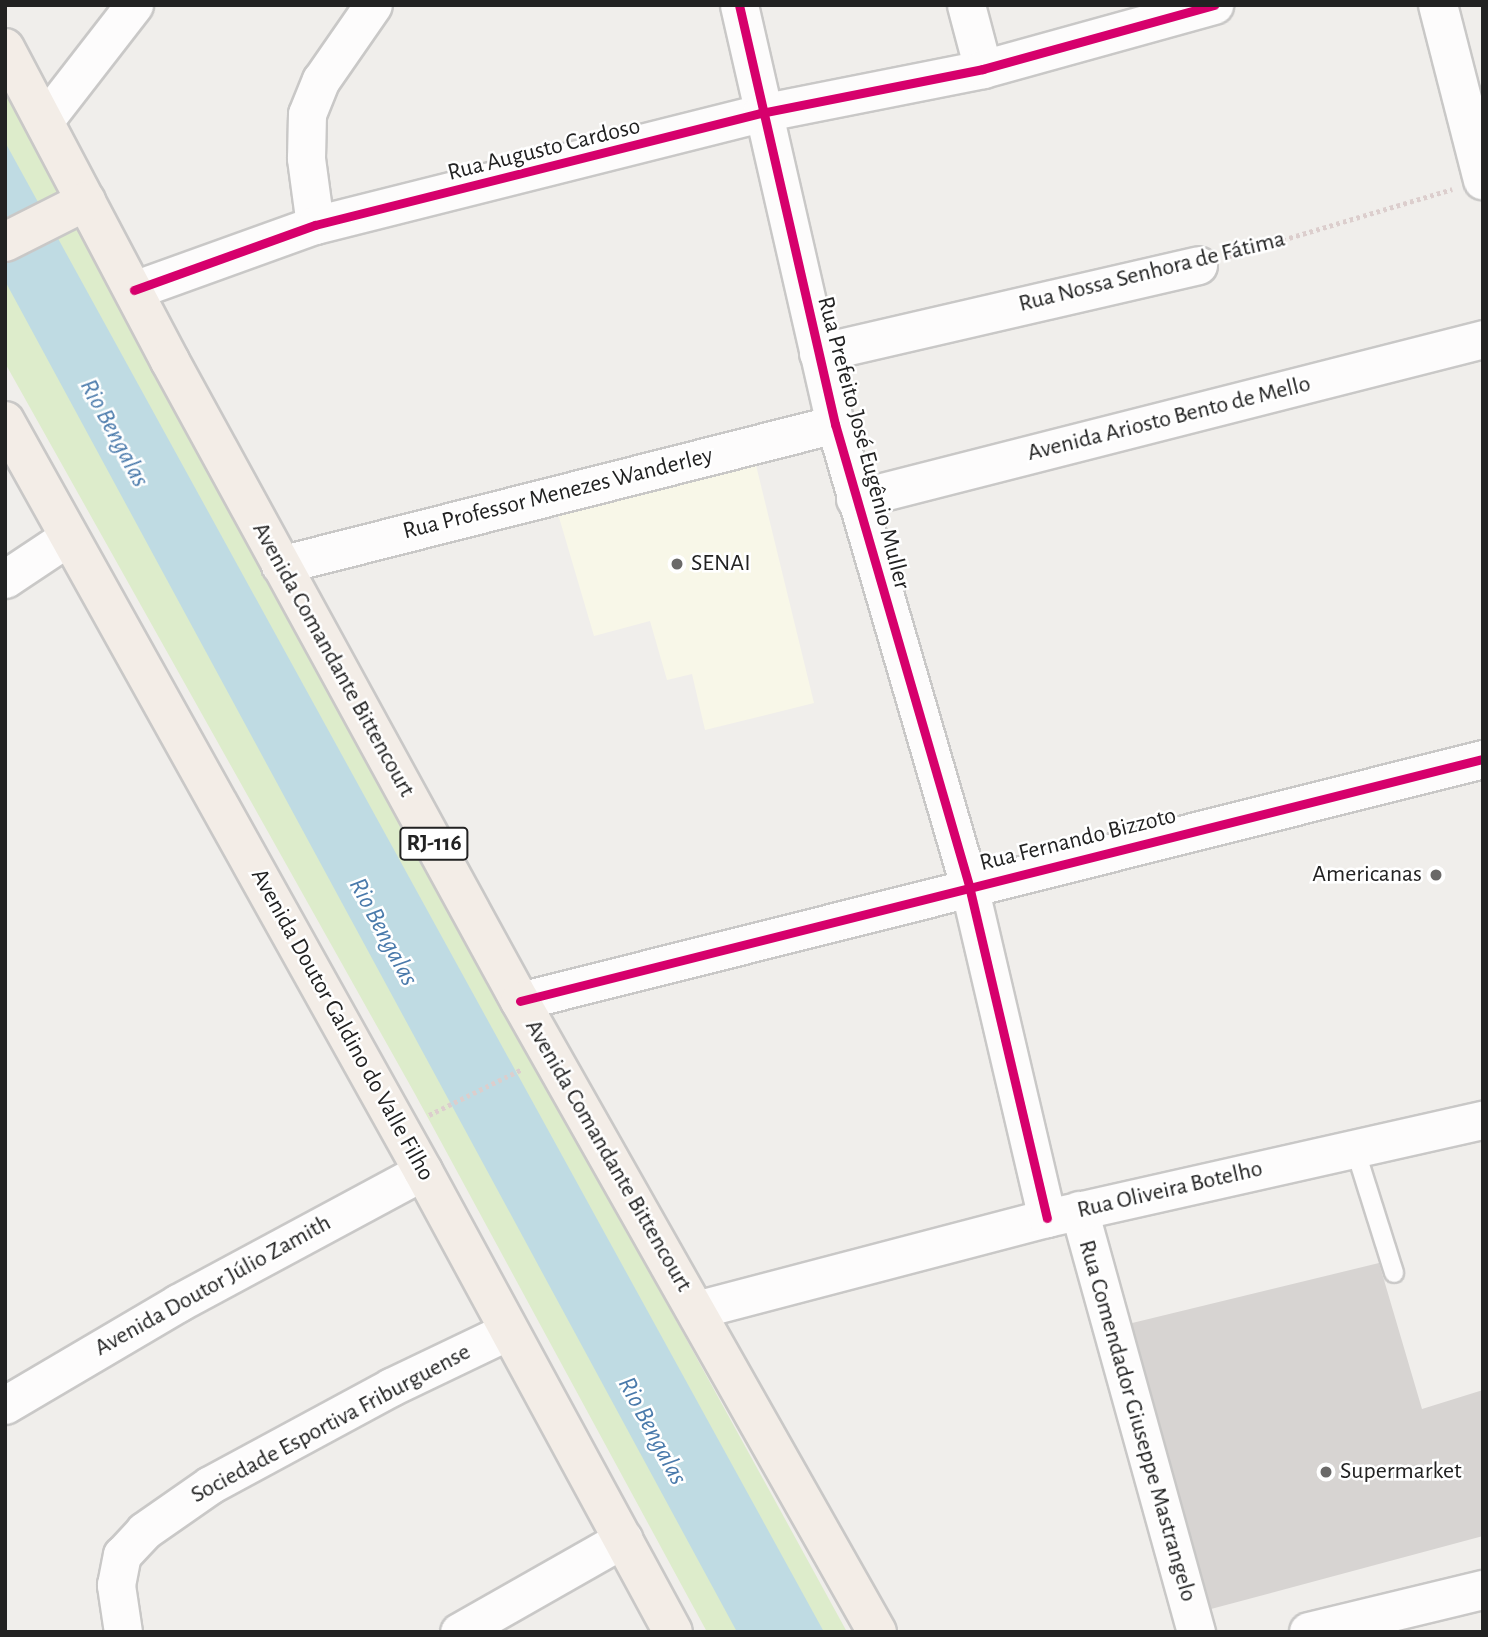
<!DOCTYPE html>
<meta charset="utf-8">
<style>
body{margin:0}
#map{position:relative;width:1488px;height:1637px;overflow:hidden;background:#f0eeeb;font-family:"Alegreya Sans",sans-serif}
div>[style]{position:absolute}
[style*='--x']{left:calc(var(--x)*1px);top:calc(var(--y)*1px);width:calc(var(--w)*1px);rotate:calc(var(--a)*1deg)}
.education>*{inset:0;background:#f8f7e8}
.grass>*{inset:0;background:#ddeccb}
.water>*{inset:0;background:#bfdbe3}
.building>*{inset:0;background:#d7d4d2}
.path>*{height:4.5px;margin-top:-2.25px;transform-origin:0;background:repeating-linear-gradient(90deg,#dccecd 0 3.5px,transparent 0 7px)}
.roads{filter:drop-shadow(2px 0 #c9c8c7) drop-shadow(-2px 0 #c9c8c7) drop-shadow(0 2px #c9c8c7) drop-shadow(0 -2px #c9c8c7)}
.service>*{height:18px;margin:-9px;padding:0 9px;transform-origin:9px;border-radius:9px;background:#fdfcfc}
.minor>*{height:37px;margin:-18.5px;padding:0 18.5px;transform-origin:18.5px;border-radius:18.5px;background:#fdfcfc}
.tertiary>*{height:38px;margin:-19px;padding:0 19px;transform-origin:19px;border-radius:19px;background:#fdfcfc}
.primary>*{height:38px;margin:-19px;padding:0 19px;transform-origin:19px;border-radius:19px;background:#f3ede7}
.cycleway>*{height:9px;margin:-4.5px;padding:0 4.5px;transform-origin:4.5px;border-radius:4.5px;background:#d6006c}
.dots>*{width:19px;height:19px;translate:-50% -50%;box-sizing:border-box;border:4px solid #fff;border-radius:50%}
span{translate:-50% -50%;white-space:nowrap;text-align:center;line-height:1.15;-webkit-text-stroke:5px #fff;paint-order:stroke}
.shield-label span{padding:2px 5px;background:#fff;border:2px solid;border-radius:5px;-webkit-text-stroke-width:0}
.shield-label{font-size:23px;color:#222;font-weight:700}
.street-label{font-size:24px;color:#222}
.poi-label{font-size:24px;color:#222}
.left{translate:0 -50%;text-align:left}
.right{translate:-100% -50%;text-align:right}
.water-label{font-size:26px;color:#4a7aab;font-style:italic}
.frame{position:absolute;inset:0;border:7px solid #222;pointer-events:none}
</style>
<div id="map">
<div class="education">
<i style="clip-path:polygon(755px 461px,814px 703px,705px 730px,692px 674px,667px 680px,650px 621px,594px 636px,556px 507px)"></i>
</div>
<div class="grass">
<i style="clip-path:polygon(5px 85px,462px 930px,847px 1632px,707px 1632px,415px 1094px,5px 363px)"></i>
</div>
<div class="water">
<i style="clip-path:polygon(5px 142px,824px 1632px,737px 1632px,5px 281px)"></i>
</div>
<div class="building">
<i style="clip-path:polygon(1379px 1263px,1422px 1409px,1483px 1390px,1483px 1536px,1211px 1609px,1124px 1325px)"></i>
</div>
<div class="path">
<i style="--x:1229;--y:256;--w:233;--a:-16.7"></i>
<i style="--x:429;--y:1115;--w:104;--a:-26.3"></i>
</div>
<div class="roads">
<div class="service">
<i style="--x:1355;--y:1149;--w:130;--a:72.5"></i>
</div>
<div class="minor">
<i style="--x:739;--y:5;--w:430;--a:77.1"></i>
<i style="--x:835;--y:424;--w:481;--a:73.8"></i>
<i style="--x:969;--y:886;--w:341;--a:76.8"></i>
<i style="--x:966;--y:5;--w:66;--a:75.1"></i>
<i style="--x:44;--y:121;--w:147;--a:-52.2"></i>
<i style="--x:315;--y:225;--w:68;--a:-97.7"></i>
<i style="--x:306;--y:158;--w:44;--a:-88.7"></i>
<i style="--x:307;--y:114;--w:37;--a:-68"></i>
<i style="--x:321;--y:80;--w:91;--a:-55.3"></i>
<i style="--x:134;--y:290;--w:192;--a:-19.8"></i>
<i style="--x:315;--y:225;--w:460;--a:-14.1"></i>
<i style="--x:761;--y:113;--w:226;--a:-11.2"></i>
<i style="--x:983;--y:69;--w:240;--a:-15.5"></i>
<i style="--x:818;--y:353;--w:390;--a:-13"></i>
<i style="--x:855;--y:499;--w:648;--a:-14.29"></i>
<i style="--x:280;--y:565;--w:573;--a:-14.25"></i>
<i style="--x:5;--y:579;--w:76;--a:-33.7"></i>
<i style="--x:520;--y:1001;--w:993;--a:-14.11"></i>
<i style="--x:1079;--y:1210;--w:438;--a:74.5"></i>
<i style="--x:696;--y:1310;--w:363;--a:-14.7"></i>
<i style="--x:1047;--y:1218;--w:447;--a:-12.7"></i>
<i style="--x:5;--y:1405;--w:201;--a:-30.5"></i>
<i style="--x:178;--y:1303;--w:278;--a:-28.3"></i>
<i style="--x:123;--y:1632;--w:48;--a:-98.5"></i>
<i style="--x:116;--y:1585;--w:31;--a:-79"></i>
<i style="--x:122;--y:1555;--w:33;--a:-47"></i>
<i style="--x:144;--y:1531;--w:80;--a:-34.9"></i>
<i style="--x:210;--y:1485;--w:206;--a:-28.4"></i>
<i style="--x:391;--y:1387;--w:130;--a:-25.6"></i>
<i style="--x:459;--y:1632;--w:189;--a:-29.6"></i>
</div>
<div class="tertiary">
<i style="--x:1438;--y:5;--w:181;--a:75.6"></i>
<i style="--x:1309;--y:1632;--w:179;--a:-13.6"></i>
</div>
<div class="primary">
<i style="--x:5;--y:48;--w:354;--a:62.2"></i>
<i style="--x:170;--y:361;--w:729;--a:61.33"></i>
<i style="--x:520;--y:1001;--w:725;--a:60.5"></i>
<i style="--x:5;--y:242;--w:91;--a:-26.8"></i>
<i style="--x:5;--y:421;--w:859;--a:60.87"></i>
<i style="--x:423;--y:1171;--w:524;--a:61.53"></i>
</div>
</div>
<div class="cycleway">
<i style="--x:739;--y:5;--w:430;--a:77.1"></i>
<i style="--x:835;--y:424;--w:481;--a:73.8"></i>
<i style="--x:969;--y:886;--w:341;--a:76.8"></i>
<i style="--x:134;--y:290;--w:192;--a:-19.8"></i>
<i style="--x:315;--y:225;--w:460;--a:-14.1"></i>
<i style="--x:761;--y:113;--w:226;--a:-11.2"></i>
<i style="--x:983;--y:69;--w:240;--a:-15.5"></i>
<i style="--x:520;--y:1001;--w:993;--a:-14.11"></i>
</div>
<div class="dots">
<i style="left:677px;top:564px;background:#6a6968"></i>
<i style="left:1436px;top:875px;background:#6a6968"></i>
<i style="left:1326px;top:1472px;background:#6a6968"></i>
</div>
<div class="shield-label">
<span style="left:434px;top:844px">RJ-116</span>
</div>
<div class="street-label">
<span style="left:544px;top:150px;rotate:-14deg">Rua Augusto Cardoso</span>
<span style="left:1152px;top:272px;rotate:-14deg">Rua Nossa Senhora de Fátima</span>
<span style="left:1169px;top:419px;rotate:-14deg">Avenida Ariosto Bento de Mello</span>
<span style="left:863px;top:443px;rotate:75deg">Rua Prefeito José Eugênio Muller</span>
<span style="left:558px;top:494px;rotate:-14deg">Rua Professor Menezes Wanderley</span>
<span style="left:333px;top:660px;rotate:61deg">Avenida Comandante Bittencourt</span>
<span style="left:1078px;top:840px;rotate:-14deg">Rua Fernando Bizzoto</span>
<span style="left:342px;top:1025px;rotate:61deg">Avenida Doutor Galdino do Valle Filho</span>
<span style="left:608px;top:1156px;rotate:60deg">Avenida Comandante Bittencourt</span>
<span style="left:1170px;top:1190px;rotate:-13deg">Rua Oliveira Botelho</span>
<span style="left:213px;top:1286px;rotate:-29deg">Avenida Doutor Júlio Zamith</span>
<span style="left:1137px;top:1421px;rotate:74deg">Rua Comendador Giuseppe Mastrangelo</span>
<span style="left:331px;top:1424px;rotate:-28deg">Sociedade Esportiva Friburguense</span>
</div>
<div class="poi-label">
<span class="left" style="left:691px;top:564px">SENAI</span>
<span class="right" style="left:1422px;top:875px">Americanas</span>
<span class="left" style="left:1340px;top:1472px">Supermarket</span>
</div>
<div class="water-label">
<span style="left:114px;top:433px;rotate:62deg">Rio Bengalas</span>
<span style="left:383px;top:932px;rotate:62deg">Rio Bengalas</span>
<span style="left:652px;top:1431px;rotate:62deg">Rio Bengalas</span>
</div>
<div class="frame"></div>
</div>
